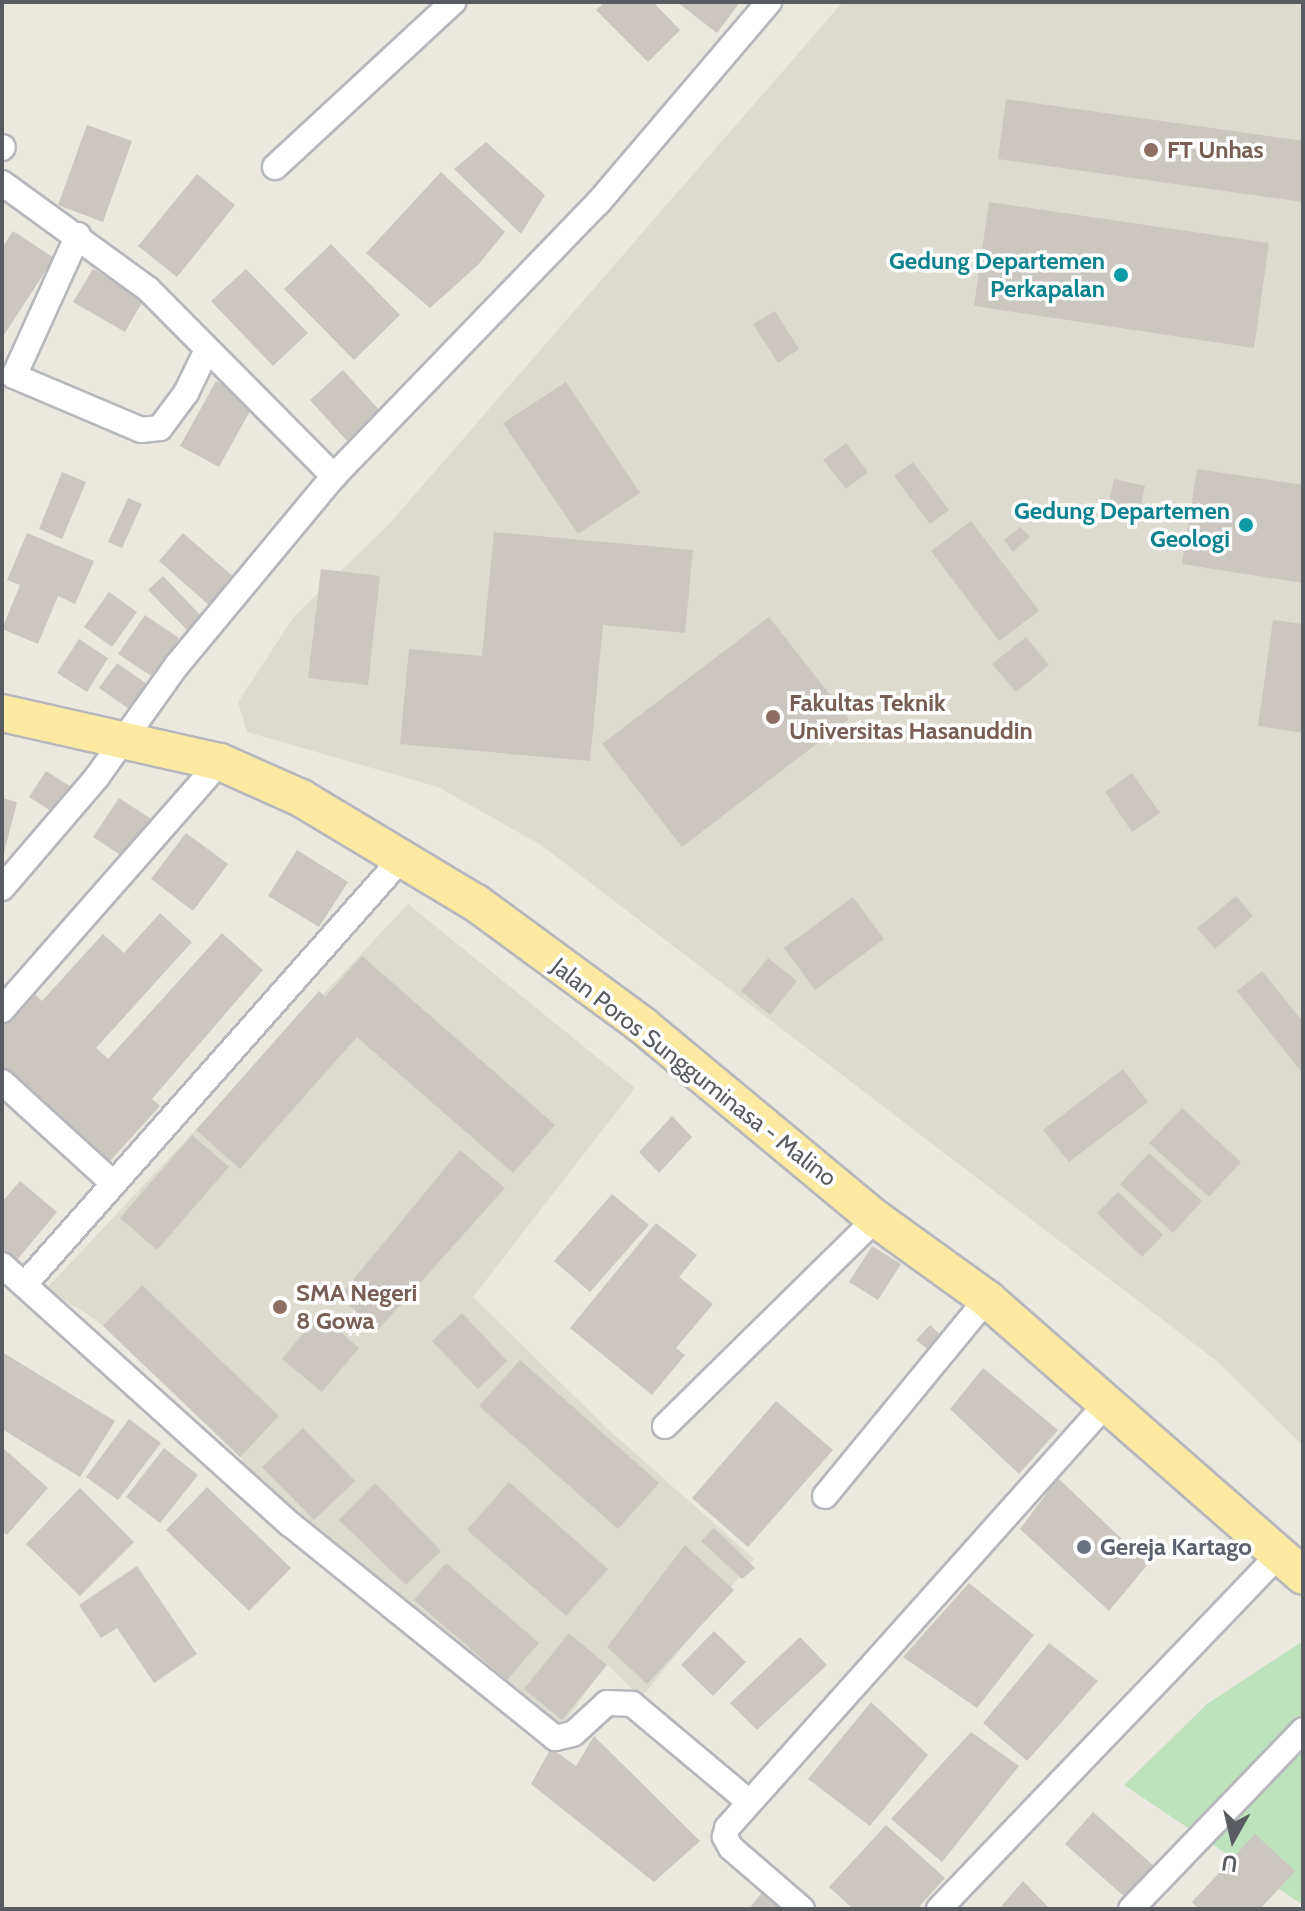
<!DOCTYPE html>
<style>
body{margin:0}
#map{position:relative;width:1305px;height:1911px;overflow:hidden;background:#ebe8df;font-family:Cabin,sans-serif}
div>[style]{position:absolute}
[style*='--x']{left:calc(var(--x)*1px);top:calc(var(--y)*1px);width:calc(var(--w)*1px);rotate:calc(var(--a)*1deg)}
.education>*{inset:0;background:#dddad0}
.green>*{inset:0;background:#bde2bc}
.building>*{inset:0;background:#cbc6c0}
.roads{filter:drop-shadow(2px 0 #b5b7bc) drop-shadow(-2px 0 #b5b7bc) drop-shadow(0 2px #b5b7bc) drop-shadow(0 -2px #b5b7bc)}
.street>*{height:24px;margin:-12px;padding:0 12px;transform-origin:12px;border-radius:12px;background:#fff}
.primary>*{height:36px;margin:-18px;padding:0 18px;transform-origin:18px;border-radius:18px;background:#fceaa3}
.dots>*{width:22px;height:22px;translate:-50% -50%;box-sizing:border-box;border:4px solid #fff;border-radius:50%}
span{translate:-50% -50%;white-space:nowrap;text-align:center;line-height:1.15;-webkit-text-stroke:7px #fff;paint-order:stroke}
.education-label{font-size:24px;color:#785e54;font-weight:700}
.left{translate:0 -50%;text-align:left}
.culture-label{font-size:24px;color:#0d838f;font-weight:700}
.right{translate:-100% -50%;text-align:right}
.street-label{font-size:24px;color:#585c60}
.worship-label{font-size:24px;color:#5b616d;font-weight:700}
.frame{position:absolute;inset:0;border:4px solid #585c60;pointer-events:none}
.north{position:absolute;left:1193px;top:1799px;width:80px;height:80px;-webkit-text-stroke:6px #fff;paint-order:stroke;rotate:188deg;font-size:22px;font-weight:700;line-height:32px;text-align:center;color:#585c60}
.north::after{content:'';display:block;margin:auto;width:28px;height:36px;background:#585c60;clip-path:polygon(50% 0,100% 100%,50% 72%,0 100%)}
</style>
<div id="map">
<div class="education">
<i style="clip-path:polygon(843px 2px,1303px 2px,1303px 1446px,1218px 1362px,541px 845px,438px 787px,247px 732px,238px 702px,293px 618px,390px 523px)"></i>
<i style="clip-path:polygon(408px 904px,635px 1088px,473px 1297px,609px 1430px,754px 1559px,641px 1698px,606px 1663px,559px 1731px,238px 1481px,243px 1460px,193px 1404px,95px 1319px,46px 1289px)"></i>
</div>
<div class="green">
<i style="clip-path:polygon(1303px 1641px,1303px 1905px,1124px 1785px,1207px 1704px)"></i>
</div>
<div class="building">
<i style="clip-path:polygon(605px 2px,653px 2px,680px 30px,648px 62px,596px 10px)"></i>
<i style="clip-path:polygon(677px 2px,740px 2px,717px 33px)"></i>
<i style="clip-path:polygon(1006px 99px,1303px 141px,1303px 202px,998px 159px)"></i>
<i style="clip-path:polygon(87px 125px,132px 141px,103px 222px,58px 205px)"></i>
<i style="clip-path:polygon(486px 142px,545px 195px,521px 234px,454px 169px)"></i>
<i style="clip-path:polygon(441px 172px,505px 232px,478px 265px,430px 308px,366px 253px)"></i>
<i style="clip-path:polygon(197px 174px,235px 205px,177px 277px,138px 246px)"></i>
<i style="clip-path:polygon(989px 202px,1269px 243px,1254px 348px,974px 306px)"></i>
<i style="clip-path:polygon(13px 231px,54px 258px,2px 338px,2px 248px)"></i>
<i style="clip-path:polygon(331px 244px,400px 315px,354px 360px,284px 289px)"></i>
<i style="clip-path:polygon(93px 269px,144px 299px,125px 332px,73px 302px)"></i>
<i style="clip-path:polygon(246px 269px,308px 333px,273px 366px,211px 301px)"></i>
<i style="clip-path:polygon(775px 311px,799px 349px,778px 363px,753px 324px)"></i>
<i style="clip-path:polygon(343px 370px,380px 411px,347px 441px,310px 400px)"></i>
<i style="clip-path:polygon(216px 381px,255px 402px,219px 467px,180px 446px)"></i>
<i style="clip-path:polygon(566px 382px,640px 493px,578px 534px,503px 423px)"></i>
<i style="clip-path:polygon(846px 443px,868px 472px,846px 489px,823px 460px)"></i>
<i style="clip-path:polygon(913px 462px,949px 510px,930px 524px,894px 476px)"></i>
<i style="clip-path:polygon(1197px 469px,1303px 485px,1303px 583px,1182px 564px)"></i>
<i style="clip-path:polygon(62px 472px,86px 482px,62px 539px,39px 529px)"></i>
<i style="clip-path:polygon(1114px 479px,1145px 486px,1139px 514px,1108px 507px)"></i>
<i style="clip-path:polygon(128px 498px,142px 504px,122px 548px,108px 542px)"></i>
<i style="clip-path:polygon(971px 521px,1039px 611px,999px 641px,931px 551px)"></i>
<i style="clip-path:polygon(1020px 527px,1030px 537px,1013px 552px,1004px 540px)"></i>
<i style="clip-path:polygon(494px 532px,693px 550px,685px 633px,603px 625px,590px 761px,400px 744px,409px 649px,482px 656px)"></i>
<i style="clip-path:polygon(27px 533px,94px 561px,75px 604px,58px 596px,38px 644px,2px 629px,20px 585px,7px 580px)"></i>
<i style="clip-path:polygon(183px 533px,235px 578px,210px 606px,159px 561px)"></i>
<i style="clip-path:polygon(321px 569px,380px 576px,368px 685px,308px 678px)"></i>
<i style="clip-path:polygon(163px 576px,202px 617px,188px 631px,148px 590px)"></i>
<i style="clip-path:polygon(109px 592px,137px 612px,112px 647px,84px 627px)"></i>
<i style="clip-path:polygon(145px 615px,179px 638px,153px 677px,118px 654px)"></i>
<i style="clip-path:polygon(769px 617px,849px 719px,682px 847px,602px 744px)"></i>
<i style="clip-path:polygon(1273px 620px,1303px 624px,1303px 733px,1258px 726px)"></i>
<i style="clip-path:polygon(1026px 637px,1049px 665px,1016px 692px,992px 664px)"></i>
<i style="clip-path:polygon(79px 639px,108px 658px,87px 692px,57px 673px)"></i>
<i style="clip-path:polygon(117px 663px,147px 684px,129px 709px,99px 688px)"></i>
<i style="clip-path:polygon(46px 771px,76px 790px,59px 816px,29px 797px)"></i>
<i style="clip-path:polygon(1132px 773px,1160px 813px,1132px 832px,1105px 792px)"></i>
<i style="clip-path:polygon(2px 798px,17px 802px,3px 857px,2px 857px)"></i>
<i style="clip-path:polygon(119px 798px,165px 828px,139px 867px,93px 837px)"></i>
<i style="clip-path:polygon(186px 833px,228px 864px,193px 911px,151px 879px)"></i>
<i style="clip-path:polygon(297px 850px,348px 882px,319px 927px,268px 896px)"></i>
<i style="clip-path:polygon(1236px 896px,1253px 916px,1215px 949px,1197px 928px)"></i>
<i style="clip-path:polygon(853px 897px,884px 939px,815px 990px,784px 948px)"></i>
<i style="clip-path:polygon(160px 913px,192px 942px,96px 1048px,108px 1059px,222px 933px,263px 970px,152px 1099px,160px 1106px,100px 1172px,2px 1085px,2px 1023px,31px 991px,42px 1001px,103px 934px,124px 953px)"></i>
<i style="clip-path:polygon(362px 956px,555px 1125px,513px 1173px,357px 1037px,240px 1169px,196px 1130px,319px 991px,325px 997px)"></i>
<i style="clip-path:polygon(768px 958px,797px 981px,770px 1015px,741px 991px)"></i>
<i style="clip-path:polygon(1262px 971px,1303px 1022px,1303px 1074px,1237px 991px)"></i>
<i style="clip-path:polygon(1123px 1069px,1148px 1102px,1069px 1162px,1043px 1130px)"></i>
<i style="clip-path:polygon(1182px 1108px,1241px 1162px,1209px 1197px,1149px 1143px)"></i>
<i style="clip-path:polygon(672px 1116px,692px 1137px,659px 1173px,639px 1152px)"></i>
<i style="clip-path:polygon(192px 1135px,229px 1167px,157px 1250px,120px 1218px)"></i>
<i style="clip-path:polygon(460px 1150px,505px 1188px,378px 1330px,339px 1297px)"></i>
<i style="clip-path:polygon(1149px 1153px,1202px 1201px,1173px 1233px,1120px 1184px)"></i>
<i style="clip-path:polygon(20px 1181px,57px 1212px,16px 1261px,2px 1249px,2px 1202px)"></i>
<i style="clip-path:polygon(1118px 1192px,1163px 1235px,1142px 1257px,1097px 1213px)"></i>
<i style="clip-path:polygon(612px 1194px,649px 1225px,590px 1292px,554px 1261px)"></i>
<i style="clip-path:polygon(656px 1223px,697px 1255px,679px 1277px,713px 1304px,676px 1348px,685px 1355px,652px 1395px,570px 1328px)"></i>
<i style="clip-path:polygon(872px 1246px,901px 1264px,878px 1300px,849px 1282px)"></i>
<i style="clip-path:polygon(142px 1285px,279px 1416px,240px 1457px,103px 1326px)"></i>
<i style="clip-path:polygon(462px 1313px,507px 1361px,478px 1389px,432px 1341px)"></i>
<i style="clip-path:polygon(319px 1314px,359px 1348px,322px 1392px,282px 1359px)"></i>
<i style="clip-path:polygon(930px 1325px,945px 1339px,931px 1352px,916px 1340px)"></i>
<i style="clip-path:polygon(2px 1352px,115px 1421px,80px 1477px,2px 1429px)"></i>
<i style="clip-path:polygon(520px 1360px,659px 1483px,618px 1529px,479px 1406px)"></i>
<i style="clip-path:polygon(983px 1368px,1058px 1430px,1019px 1474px,950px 1409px)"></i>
<i style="clip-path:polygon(776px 1401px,833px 1450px,748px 1547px,692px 1498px)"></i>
<i style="clip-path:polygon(129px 1419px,161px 1443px,118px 1500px,86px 1477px)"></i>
<i style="clip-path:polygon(303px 1428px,355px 1481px,314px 1520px,262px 1467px)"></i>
<i style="clip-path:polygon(2px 1447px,48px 1488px,7px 1535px,2px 1531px)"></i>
<i style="clip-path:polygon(164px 1448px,198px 1475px,160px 1523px,126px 1497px)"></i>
<i style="clip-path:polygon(1058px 1478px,1148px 1564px,1109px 1611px,1020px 1529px)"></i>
<i style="clip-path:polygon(509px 1482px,608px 1569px,566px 1616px,467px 1530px)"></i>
<i style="clip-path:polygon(375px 1483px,441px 1551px,406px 1585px,339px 1520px)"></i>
<i style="clip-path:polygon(207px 1487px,291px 1568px,249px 1611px,166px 1530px)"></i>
<i style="clip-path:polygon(80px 1488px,134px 1542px,80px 1596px,26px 1544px)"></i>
<i style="clip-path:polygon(714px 1528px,755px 1568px,742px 1579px,701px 1541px)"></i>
<i style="clip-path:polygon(685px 1545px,734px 1590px,647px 1684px,607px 1647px)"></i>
<i style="clip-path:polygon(446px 1563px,539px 1643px,507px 1680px,414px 1600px)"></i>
<i style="clip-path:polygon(137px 1566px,197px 1654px,154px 1683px,117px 1628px,101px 1638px,79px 1605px)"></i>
<i style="clip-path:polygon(969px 1583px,1034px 1635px,977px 1708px,903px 1657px)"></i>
<i style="clip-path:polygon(714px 1631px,746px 1662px,713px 1696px,681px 1665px)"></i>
<i style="clip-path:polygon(569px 1633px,607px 1665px,562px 1720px,524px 1689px)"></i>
<i style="clip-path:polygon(800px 1637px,827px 1665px,757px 1730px,730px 1703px)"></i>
<i style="clip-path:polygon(1049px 1643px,1098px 1681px,1027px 1761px,983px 1723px)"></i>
<i style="clip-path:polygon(871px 1702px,928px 1755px,870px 1826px,808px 1779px)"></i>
<i style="clip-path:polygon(971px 1732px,1019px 1766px,942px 1862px,891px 1819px)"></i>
<i style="clip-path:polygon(594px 1736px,700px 1841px,654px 1882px,531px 1784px,551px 1748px,576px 1766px)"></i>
<i style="clip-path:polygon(1093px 1812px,1155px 1867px,1127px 1899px,1065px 1844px)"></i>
<i style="clip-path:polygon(886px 1825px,945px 1878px,917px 1909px,853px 1909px,829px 1887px)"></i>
<i style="clip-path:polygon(1255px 1834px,1295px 1871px,1260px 1909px,1199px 1909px,1192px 1902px)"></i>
<i style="clip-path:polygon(1023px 1881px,1050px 1909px,999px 1909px)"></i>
<i style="clip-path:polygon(768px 1885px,789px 1909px,749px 1909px)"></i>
</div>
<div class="roads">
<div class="street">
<i style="--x:2;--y:148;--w:1;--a:-45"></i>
<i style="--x:275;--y:167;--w:243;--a:-42.8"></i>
<i style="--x:2;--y:183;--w:180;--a:36"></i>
<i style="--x:148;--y:289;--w:264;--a:45.2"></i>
<i style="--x:78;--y:235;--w:155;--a:114.4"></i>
<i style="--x:14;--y:376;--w:138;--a:23"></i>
<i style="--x:141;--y:430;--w:19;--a:-6"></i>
<i style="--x:160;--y:428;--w:44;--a:-53.4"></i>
<i style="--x:186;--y:393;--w:48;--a:-64"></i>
<i style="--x:2;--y:888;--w:146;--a:-49.4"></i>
<i style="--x:97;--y:777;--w:138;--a:-54.5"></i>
<i style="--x:177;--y:665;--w:246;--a:-50.3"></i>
<i style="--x:334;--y:476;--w:380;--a:-46"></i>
<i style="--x:598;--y:203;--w:264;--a:-49.6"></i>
<i style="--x:2;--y:1010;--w:330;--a:-48.7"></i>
<i style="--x:2;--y:1082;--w:150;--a:42.3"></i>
<i style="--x:2;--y:1265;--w:387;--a:42"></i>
<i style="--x:290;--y:1524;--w:341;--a:38.9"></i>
<i style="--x:555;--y:1738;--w:18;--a:-13"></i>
<i style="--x:573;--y:1734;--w:46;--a:-42.4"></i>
<i style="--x:607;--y:1703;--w:25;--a:2"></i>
<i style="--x:632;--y:1704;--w:153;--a:39.9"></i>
<i style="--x:25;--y:1284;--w:569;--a:-48.49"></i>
<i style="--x:665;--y:1426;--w:296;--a:-44.5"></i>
<i style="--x:825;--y:1496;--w:255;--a:-50.6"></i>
<i style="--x:802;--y:1909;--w:94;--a:-139.3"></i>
<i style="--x:731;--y:1848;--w:13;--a:-119"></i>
<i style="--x:725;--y:1837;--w:9;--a:-77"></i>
<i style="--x:727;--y:1828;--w:570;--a:-48.2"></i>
<i style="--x:939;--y:1909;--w:493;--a:-46.2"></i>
<i style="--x:1131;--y:1909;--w:248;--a:-46.1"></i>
</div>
<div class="primary">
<i style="--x:2;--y:713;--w:223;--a:12.7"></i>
<i style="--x:220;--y:762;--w:89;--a:24"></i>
<i style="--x:301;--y:798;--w:204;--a:31"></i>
<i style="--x:476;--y:903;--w:206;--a:36.3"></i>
<i style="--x:642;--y:1025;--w:304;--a:39.7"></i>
<i style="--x:876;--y:1219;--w:137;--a:35.8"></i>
<i style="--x:987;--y:1299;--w:420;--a:41.2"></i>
</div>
</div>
<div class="dots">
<i style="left:1151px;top:150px;background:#8d6e63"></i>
<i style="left:1121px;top:275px;background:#0f9aa8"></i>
<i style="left:1246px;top:525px;background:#0f9aa8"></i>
<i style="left:773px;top:717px;background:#8d6e63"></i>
<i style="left:280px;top:1307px;background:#8d6e63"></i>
<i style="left:1084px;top:1547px;background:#6b7280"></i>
</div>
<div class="education-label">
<span class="left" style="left:1167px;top:150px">FT Unhas</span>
<span class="left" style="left:789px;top:717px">Fakultas Teknik<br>Universitas Hasanuddin</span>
<span class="left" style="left:296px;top:1307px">SMA Negeri<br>8 Gowa</span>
</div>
<div class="culture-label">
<span class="right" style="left:1105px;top:275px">Gedung Departemen<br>Perkapalan</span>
<span class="right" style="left:1230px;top:525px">Gedung Departemen<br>Geologi</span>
</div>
<div class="street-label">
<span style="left:694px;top:1072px;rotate:38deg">Jalan Poros Sungguminasa - Malino</span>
</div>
<div class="worship-label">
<span class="left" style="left:1100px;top:1547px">Gereja Kartago</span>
</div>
<div class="frame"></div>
<div class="north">U</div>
</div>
